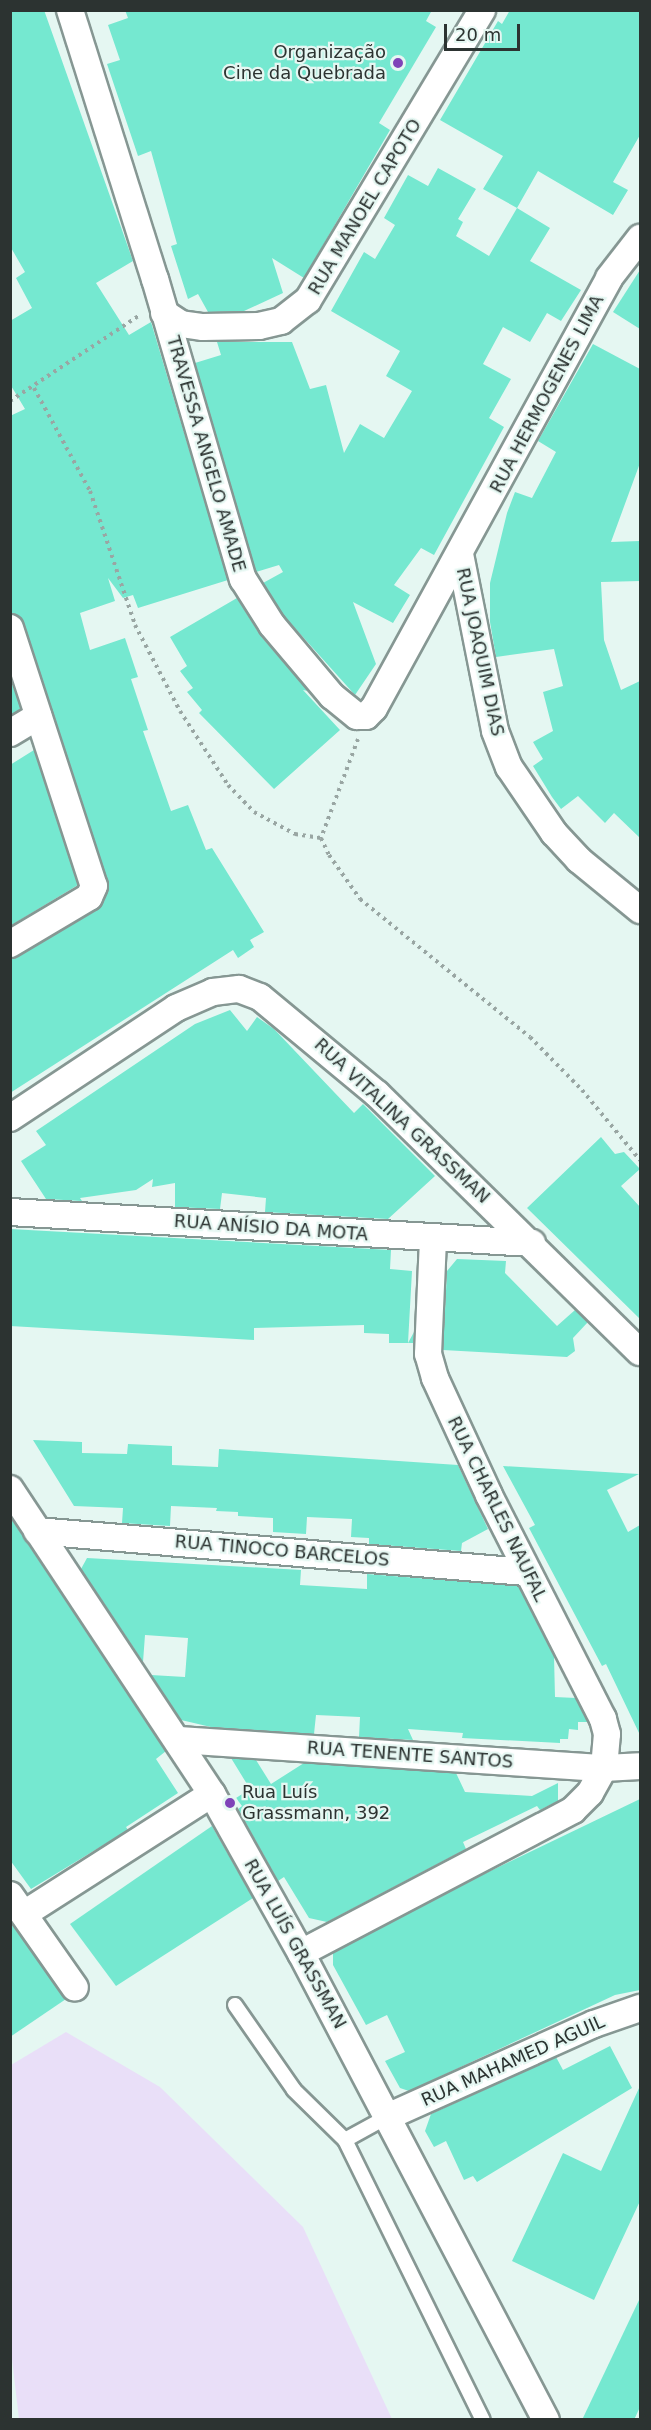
<!DOCTYPE html>
<meta charset="utf-8">
<style>
body{margin:0}
#map{position:relative;width:651px;height:2430px;overflow:hidden;background:#e5f7f2;font-family:"DejaVu Sans",sans-serif}
div>[style]{position:absolute}
[style*='--x']{left:calc(var(--x)*1px);top:calc(var(--y)*1px);width:calc(var(--w)*1px);rotate:calc(var(--a)*1deg)}
.green>*{inset:0;background:#e9dff8}
.building>*{inset:0;background:#75e8d0}
.path>*{height:4px;margin-top:-2px;transform-origin:0;background:repeating-linear-gradient(90deg,#99a6a3 0 3px,transparent 0 7.5px)}
.roads{filter:drop-shadow(2px 0 #869793) drop-shadow(-2px 0 #869793) drop-shadow(0 2px #869793) drop-shadow(0 -2px #869793)}
.service>*{height:14px;margin:-7px;padding:0 7px;transform-origin:7px;border-radius:7px;background:#fff}
.minor>*{height:26px;margin:-13px;padding:0 13px;transform-origin:13px;border-radius:13px;background:#fff}
.dots>*{width:16px;height:16px;translate:-50% -50%;box-sizing:border-box;border:3px solid #e5f7f2;border-radius:50%}
span{translate:-50% -50%;white-space:nowrap;text-align:center;line-height:1.15;-webkit-text-stroke:4.5px #e5f7f2;paint-order:stroke}
.poi-label{font-size:18px;color:#2c3331}
.right{translate:-100% -50%;text-align:right}
.left{translate:0 -50%;text-align:left}
.street-label{font-size:18px;color:#2c3331}
.frame{position:absolute;inset:0;border:12px solid #2c3331;pointer-events:none}
.scale{position:absolute;left:444px;top:24px;width:76px;height:27px;box-sizing:border-box;border:3px solid #2c3331;border-top:0;padding-left:8px;font-size:18px;line-height:21px;white-space:nowrap;color:#2c3331;-webkit-text-stroke:4px #e5f7f2;paint-order:stroke}
</style>
<div id="map">
<div class="green">
<i style="clip-path:polygon(66px 2032px,160px 2087px,303px 2227px,392px 2419px,19px 2419px,10px 2342px,11px 2065px)"></i>
</div>
<div class="building">
<i style="clip-path:polygon(10px 10px,44px 10px,133px 261px,96px 283px,129px 335px,151px 322px,228px 580px,138px 608px,133px 595px,123px 598px,108px 578px,115px 601px,80px 613px,90px 650px,125px 638px,138px 677px,131px 679px,148px 730px,143px 731px,171px 811px,188px 805px,206px 850px,212px 848px,264px 932px,250px 940px,254px 947px,238px 958px,233px 950px,10px 1093px,10px 959px,97px 910px,108px 892px,108px 882px,24px 623px,10px 613px,10px 416px,25px 409px,10px 384px,10px 321px,32px 308px,16px 278px,25px 272px,10px 246px)"></i>
<i style="clip-path:polygon(125px 10px,432px 10px,426px 21px,436px 27px,379px 123px,390px 130px,304px 278px,272px 258px,283px 293px,244px 311px,208px 312px,198px 294px,188px 299px,171px 246px,177px 244px,151px 151px,138px 156px,107px 64px,120px 60px,108px 25px,128px 18px)"></i>
<i style="clip-path:polygon(510px 10px,640px 10px,640px 135px,613px 182px,628px 190px,613px 215px,538px 171px,517px 208px,483px 189px,503px 156px,440px 120px,498px 21px,502px 24px)"></i>
<i style="clip-path:polygon(438px 168px,476px 189px,458px 219px,463px 222px,456px 236px,489px 256px,517px 208px,550px 228px,530px 261px,581px 290px,561px 321px,547px 313px,530px 342px,503px 327px,483px 364px,511px 379px,489px 418px,504px 427px,434px 555px,421px 548px,394px 585px,410px 595px,393px 623px,353px 602px,376px 664px,355px 695px,284px 616px,263px 583px,283px 572px,279px 565px,256px 572px,195px 363px,221px 355px,217px 342px,292px 342px,310px 389px,326px 385px,344px 453px,360px 424px,384px 438px,412px 391px,386px 376px,400px 351px,331px 311px,364px 252px,375px 259px,395px 225px,384px 218px,408px 175px,428px 186px)"></i>
<i style="clip-path:polygon(640px 270px,640px 329px,613px 312px)"></i>
<i style="clip-path:polygon(593px 344px,640px 369px,640px 463px,611px 542px,640px 541px,640px 581px,601px 582px,604px 640px,621px 690px,640px 681px,640px 838px,614px 813px,605px 823px,578px 796px,561px 809px,552px 797px,533px 766px,543px 759px,533px 742px,553px 731px,543px 692px,563px 686px,554px 649px,496px 657px,490px 622px,490px 583px,507px 513px,515px 492px,532px 498px,556px 452px,538px 441px)"></i>
<i style="clip-path:polygon(237px 598px,260px 635px,308px 691px,303px 690px,340px 730px,274px 789px,199px 713px,202px 710px,187px 692px,193px 688px,180px 671px,187px 666px,170px 637px)"></i>
<i style="clip-path:polygon(10px 678px,21px 709px,10px 715px)"></i>
<i style="clip-path:polygon(34px 750px,78px 885px,10px 926px,10px 765px)"></i>
<i style="clip-path:polygon(230px 1010px,247px 1031px,257px 1017px,274px 1029px,354px 1113px,363px 1104px,435px 1176px,388px 1219px,265px 1212px,266px 1198px,222px 1193px,220px 1209px,175px 1207px,175px 1183px,152px 1187px,153px 1179px,136px 1190px,80px 1198px,82px 1201px,46px 1199px,21px 1161px,46px 1145px,36px 1131px,195px 1024px)"></i>
<i style="clip-path:polygon(601px 1137px,615px 1154px,624px 1152px,640px 1169px,621px 1186px,640px 1207px,640px 1319px,527px 1208px)"></i>
<i style="clip-path:polygon(10px 1229px,391px 1250px,390px 1269px,412px 1271px,408px 1343px,414px 1332px,413px 1343px,389px 1343px,389px 1334px,364px 1333px,364px 1325px,254px 1328px,254px 1340px,10px 1326px)"></i>
<i style="clip-path:polygon(457px 1259px,506px 1261px,505px 1273px,557px 1326px,575px 1310px,588px 1322px,573px 1338px,575px 1351px,567px 1357px,443px 1350px,447px 1271px)"></i>
<i style="clip-path:polygon(33px 1440px,82px 1442px,82px 1453px,127px 1454px,128px 1444px,172px 1446px,172px 1465px,218px 1467px,219px 1449px,458px 1465px,488px 1529px,462px 1543px,461px 1551px,369px 1544px,369px 1538px,351px 1537px,352px 1519px,307px 1517px,306px 1534px,273px 1532px,273px 1518px,238px 1516px,238px 1512px,216px 1511px,217px 1508px,171px 1506px,170px 1526px,122px 1523px,123px 1508px,74px 1506px)"></i>
<i style="clip-path:polygon(503px 1466px,639px 1474px,607px 1490px,628px 1532px,640px 1525px,640px 1735px,606px 1664px,602px 1666px,529px 1528px,535px 1525px)"></i>
<i style="clip-path:polygon(10px 1517px,166px 1751px,156px 1759px,178px 1793px,126px 1827px,128px 1830px,31px 1889px,10px 1860px)"></i>
<i style="clip-path:polygon(87px 1558px,301px 1570px,300px 1585px,367px 1589px,367px 1574px,519px 1586px,554px 1656px,555px 1697px,576px 1698px,588px 1722px,578px 1722px,578px 1730px,569px 1729px,568px 1739px,560px 1739px,560px 1743px,462px 1738px,463px 1733px,408px 1729px,413px 1740px,359px 1737px,360px 1717px,316px 1715px,314px 1734px,211px 1727px,181px 1720px,151px 1675px,185px 1677px,188px 1638px,145px 1635px,143px 1662px,81px 1569px)"></i>
<i style="clip-path:polygon(231px 1758px,256px 1760px,271px 1784px,304px 1763px,456px 1773px,465px 1792px,532px 1796px,558px 1783px,558px 1801px,540px 1810px,537px 1806px,463px 1842px,466px 1849px,327px 1922px,309px 1918px,284px 1877px,278px 1881px,238px 1809px,242px 1806px,236px 1798px,250px 1789px)"></i>
<i style="clip-path:polygon(640px 1799px,640px 1990px,615px 1995px,409px 2091px,400px 2088px,385px 2061px,405px 2052px,387px 2015px,366px 2025px,333px 1965px,333px 1953px,480px 1876px)"></i>
<i style="clip-path:polygon(212px 1826px,253px 1898px,116px 1986px,70px 1924px)"></i>
<i style="clip-path:polygon(10px 1922px,66px 1999px,10px 2037px)"></i>
<i style="clip-path:polygon(610px 2046px,632px 2088px,477px 2182px,473px 2176px,464px 2180px,446px 2141px,434px 2147px,425px 2131px,431px 2114px,556px 2057px,563px 2070px)"></i>
<i style="clip-path:polygon(640px 2086px,640px 2201px,594px 2300px,512px 2261px,563px 2153px,601px 2171px)"></i>
<i style="clip-path:polygon(640px 2298px,640px 2407px,634px 2420px,582px 2420px)"></i>
</div>
<div class="path">
<i style="--x:34;--y:388;--w:117;--a:61.5"></i>
<i style="--x:90;--y:491;--w:141;--a:71.4"></i>
<i style="--x:135;--y:625;--w:97;--a:62.4"></i>
<i style="--x:180;--y:711;--w:88;--a:57"></i>
<i style="--x:228;--y:785;--w:37;--a:46"></i>
<i style="--x:254;--y:812;--w:47;--a:28.2"></i>
<i style="--x:295;--y:834;--w:26;--a:9"></i>
<i style="--x:10;--y:401;--w:156;--a:-33.5"></i>
<i style="--x:358;--y:739;--w:106;--a:110.5"></i>
<i style="--x:321;--y:838;--w:19;--a:65"></i>
<i style="--x:329;--y:855;--w:54;--a:54.8"></i>
<i style="--x:360;--y:899;--w:219;--a:39.1"></i>
<i style="--x:530;--y:1037;--w:74;--a:45.5"></i>
<i style="--x:582;--y:1090;--w:91;--a:50.4"></i>
</div>
<div class="roads">
<div class="service">
<i style="--x:235;--y:2005;--w:103;--a:55.2"></i>
<i style="--x:294;--y:2090;--w:71;--a:44.4"></i>
<i style="--x:345;--y:2140;--w:312;--a:63.8"></i>
<i style="--x:345;--y:2140;--w:48;--a:-28.7"></i>
</div>
<div class="minor">
<i style="--x:70;--y:10;--w:282;--a:72.5"></i>
<i style="--x:155;--y:279;--w:313;--a:73.7"></i>
<i style="--x:243;--y:579;--w:54;--a:57.8"></i>
<i style="--x:272;--y:625;--w:93;--a:49.8"></i>
<i style="--x:332;--y:696;--w:32;--a:39"></i>
<i style="--x:357;--y:716;--w:9;--a:0"></i>
<i style="--x:366;--y:716;--w:11;--a:-45"></i>
<i style="--x:374;--y:708;--w:490;--a:-61.3"></i>
<i style="--x:609;--y:278;--w:51;--a:-52.2"></i>
<i style="--x:164;--y:313;--w:20;--a:33"></i>
<i style="--x:181;--y:324;--w:22;--a:8"></i>
<i style="--x:203;--y:327;--w:56;--a:-1"></i>
<i style="--x:259;--y:326;--w:23;--a:-13"></i>
<i style="--x:281;--y:321;--w:34;--a:-38"></i>
<i style="--x:308;--y:300;--w:338;--a:-59"></i>
<i style="--x:460;--y:554;--w:180;--a:78.8"></i>
<i style="--x:495;--y:731;--w:39;--a:69"></i>
<i style="--x:509;--y:767;--w:80;--a:55.7"></i>
<i style="--x:554;--y:833;--w:37;--a:47"></i>
<i style="--x:579;--y:860;--w:79;--a:39.3"></i>
<i style="--x:10;--y:628;--w:271;--a:72"></i>
<i style="--x:94;--y:886;--w:12;--a:114"></i>
<i style="--x:89;--y:897;--w:92;--a:149.3"></i>
<i style="--x:10;--y:733;--w:33;--a:-31"></i>
<i style="--x:10;--y:1118;--w:199;--a:-33.5"></i>
<i style="--x:176;--y:1008;--w:40;--a:-23.4"></i>
<i style="--x:213;--y:992;--w:26;--a:-7"></i>
<i style="--x:239;--y:989;--w:22;--a:21"></i>
<i style="--x:260;--y:997;--w:152;--a:39.7"></i>
<i style="--x:377;--y:1094;--w:368;--a:44.5"></i>
<i style="--x:10;--y:1212;--w:523;--a:3.4"></i>
<i style="--x:10;--y:1489;--w:366;--a:56.5"></i>
<i style="--x:212;--y:1794;--w:182;--a:60.8"></i>
<i style="--x:301;--y:1953;--w:527;--a:62.32"></i>
<i style="--x:37;--y:1531;--w:492;--a:4.8"></i>
<i style="--x:179;--y:1740;--w:426;--a:3.8"></i>
<i style="--x:604;--y:1768;--w:36;--a:-3"></i>
<i style="--x:10;--y:1895;--w:113;--a:55"></i>
<i style="--x:24;--y:1914;--w:223;--a:-32.6"></i>
<i style="--x:301;--y:1953;--w:307;--a:-27.7"></i>
<i style="--x:573;--y:1810;--w:24;--a:-45"></i>
<i style="--x:590;--y:1793;--w:29;--a:-61"></i>
<i style="--x:604;--y:1768;--w:34;--a:-85"></i>
<i style="--x:607;--y:1734;--w:16;--a:-105"></i>
<i style="--x:603;--y:1719;--w:251;--a:-117"></i>
<i style="--x:489;--y:1495;--w:129;--a:-114.8"></i>
<i style="--x:435;--y:1378;--w:25;--a:-106"></i>
<i style="--x:428;--y:1354;--w:115;--a:-87.5"></i>
<i style="--x:387;--y:2117;--w:227;--a:-24.2"></i>
<i style="--x:594;--y:2024;--w:49;--a:-19.2"></i>
</div>
</div>
<div class="dots">
<i style="left:398px;top:63px;background:#7f43b8"></i>
<i style="left:230px;top:1803px;background:#7f43b8"></i>
</div>
<div class="poi-label">
<span class="right" style="left:386px;top:63px">Organização<br>Cine da Quebrada</span>
<span class="left" style="left:242px;top:1803px">Rua Luís<br>Grassmann, 392</span>
</div>
<div class="street-label">
<span style="left:365px;top:207px;rotate:-59deg">RUA MANOEL CAPOTO</span>
<span style="left:547px;top:394px;rotate:-62deg">RUA HERMOGENES LIMA</span>
<span style="left:206px;top:454px;rotate:74deg">TRAVESSA ANGELO AMADE</span>
<span style="left:480px;top:652px;rotate:78deg">RUA JOAQUIM DIAS</span>
<span style="left:402px;top:1121px;rotate:43deg">RUA VITALINA GRASSMAN</span>
<span style="left:271px;top:1228px;rotate:4deg">RUA ANÍSIO DA MOTA</span>
<span style="left:497px;top:1509px;rotate:64deg">RUA CHARLES NAUFAL</span>
<span style="left:282px;top:1551px;rotate:5deg">RUA TINOCO BARCELOS</span>
<span style="left:410px;top:1755px;rotate:4deg">RUA TENENTE SANTOS</span>
<span style="left:295px;top:1944px;rotate:61deg">RUA LUÍS GRASSMAN</span>
<span style="left:513px;top:2061px;rotate:-24deg">RUA MAHAMED AGUIL</span>
</div>
<div class="frame"></div>
<div class="scale">20 m</div>
</div>
